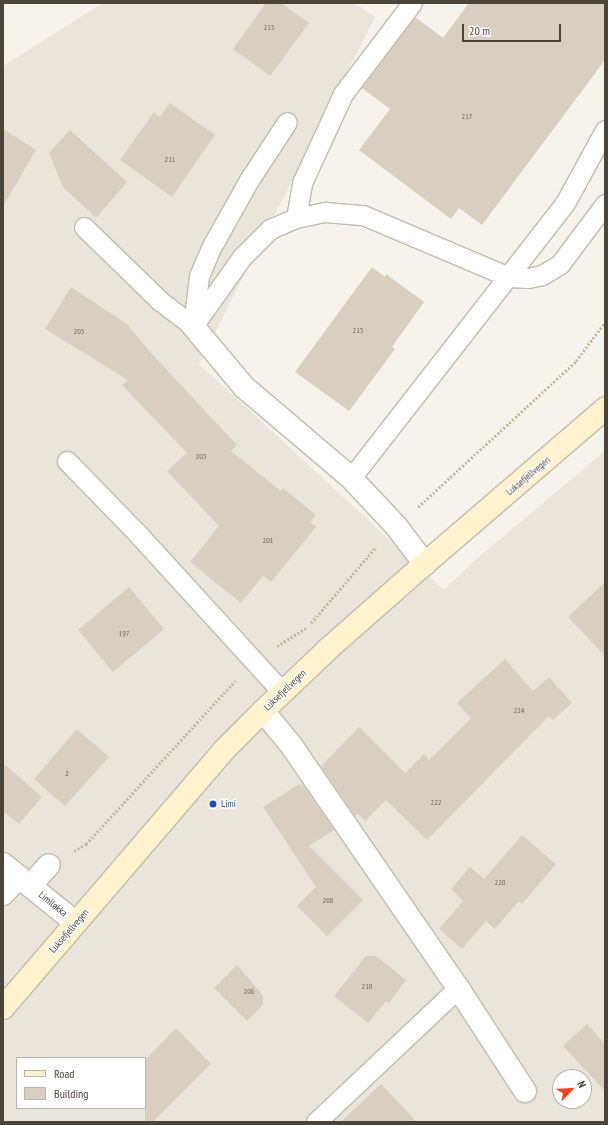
<!DOCTYPE html>
<meta charset="utf-8">
<style>
body{margin:0}
#map{position:relative;width:608px;height:1125px;overflow:hidden;background:#f6f3ec;font-family:"PT Sans Narrow",sans-serif}
div>[style]{position:absolute}
[style*='--x']{left:calc(var(--x)*1px);top:calc(var(--y)*1px);width:calc(var(--w)*1px);rotate:calc(var(--a)*1deg)}
.residential>*{inset:0;background:#eae5da}
.building>*{inset:0;background:#d8cfc1}
.path>*{height:2.5px;margin-top:-1.25px;transform-origin:0;background:repeating-linear-gradient(90deg,#c4b79f 0 2px,transparent 0 4px)}
.roads{filter:drop-shadow(1px 0 #c2bbae) drop-shadow(-1px 0 #c2bbae) drop-shadow(0 1px #c2bbae) drop-shadow(0 -1px #c2bbae)}
.service>*{height:19px;margin:-9.5px;padding:0 9.5px;transform-origin:9.5px;border-radius:9.5px;background:#fff}
.minor>*{height:22px;margin:-11px;padding:0 11px;transform-origin:11px;border-radius:11px;background:#fff}
.secondary>*{height:22px;margin:-11px;padding:0 11px;transform-origin:11px;border-radius:11px;background:#fff3cd}
.dots>*{width:11px;height:11px;translate:-50% -50%;box-sizing:border-box;border:2px solid #fff;border-radius:50%}
span{translate:-50% -50%;white-space:nowrap;text-align:center;line-height:1.15;-webkit-text-stroke:3px #fff;paint-order:stroke}
.number-label{font-size:8px;color:#6e675b}
.number-label span{-webkit-text-stroke-width:0}
.street-label{font-size:10px;color:#4b4439}
.transit-label{font-size:10px;color:#164399}
.left{translate:0 -50%;text-align:left}
.frame{position:absolute;inset:0;border:4px solid #4b4439;pointer-events:none}
.legend{position:absolute;left:16px;top:1057px;width:130px;height:52px;box-sizing:border-box;background:#fff;border:1px solid #b7b4b0;margin:0;padding:5px 7px;list-style:none;font-size:12px;color:#4b4439}
.legend li{display:flex;align-items:center;gap:8px;height:20px}
.legend b{width:20px;border:1px solid #b7b4b0}
.north{position:absolute;left:552px;top:1069px;width:40px;height:40px;box-sizing:border-box;background:#fff;border:1px solid #b7b4b0;border-radius:50%;rotate:65deg;font-size:11px;font-weight:700;line-height:16px;text-align:center;color:#4b4439}
.north::after{content:'';display:block;margin:auto;width:14px;height:18px;background:#fc3f1d;clip-path:polygon(50% 0,100% 100%,50% 72%,0 100%)}
.scale{position:absolute;left:462px;top:24px;width:99px;height:18px;box-sizing:border-box;border:2px solid #4b4439;border-top:0;padding-left:5px;font-size:12px;line-height:14px;white-space:nowrap;color:#4b4439;-webkit-text-stroke:3px #fff;paint-order:stroke}
</style>
<div id="map">
<div class="residential">
<i style="clip-path:polygon(evenodd,103px 3px,354px 3px,375px 17px,199px 364px,444px 590px,475px 560px,605px 451px,605px 1122px,3px 1122px,3px 66px,103px 3px,17px 1058px,145px 1058px,145px 1108px,17px 1108px,17px 1058px,103px 3px,560px 1077px,584px 1077px,584px 1101px,560px 1101px,560px 1077px)"></i>
</div>
<div class="building">
<i style="clip-path:polygon(266px 3px,281px 3px,309px 23px,270px 76px,233px 49px)"></i>
<i style="clip-path:polygon(469px 3px,605px 3px,605px 60px,482px 225px,459px 208px,451px 219px,359px 150px,390px 109px,362px 88px,415px 17px,443px 38px)"></i>
<i style="clip-path:polygon(170px 103px,215px 135px,172px 197px,120px 160px,154px 112px,160px 117px)"></i>
<i style="clip-path:polygon(3px 129px,36px 150px,3px 206px)"></i>
<i style="clip-path:polygon(70px 130px,127px 182px,96px 218px,63px 187px,49px 153px)"></i>
<i style="clip-path:polygon(372px 267px,385px 277px,386px 274px,424px 302px,392px 347px,395px 349px,349px 411px,295px 372px)"></i>
<i style="clip-path:polygon(71px 287px,127px 324px,151px 353px,237px 445px,231px 451px,281px 491px,283px 488px,316px 515px,310px 522px,316px 527px,271px 582px,263px 576px,241px 603px,190px 562px,219px 526px,167px 471px,187px 453px,122px 385px,128px 380px,45px 329px)"></i>
<i style="clip-path:polygon(605px 582px,605px 656px,568px 617px)"></i>
<i style="clip-path:polygon(129px 587px,164px 629px,113px 672px,78px 630px)"></i>
<i style="clip-path:polygon(505px 659px,533px 691px,549px 677px,572px 703px,553px 720px,549px 716px,427px 840px,386px 800px,365px 821px,358px 814px,355px 816px,321px 766px,359px 727px,405px 773px,424px 754px,429px 760px,471px 718px,457px 703px)"></i>
<i style="clip-path:polygon(77px 729px,109px 757px,65px 806px,34px 779px)"></i>
<i style="clip-path:polygon(3px 763px,42px 797px,19px 824px,3px 811px)"></i>
<i style="clip-path:polygon(299px 784px,301px 786px,303px 785px,334px 830px,309px 846px,363px 900px,327px 936px,297px 906px,316px 887px,263px 807px)"></i>
<i style="clip-path:polygon(522px 835px,556px 864px,522px 904px,519px 901px,495px 929px,486px 921px,462px 949px,439px 929px,463px 901px,451px 889px,470px 867px,484px 879px)"></i>
<i style="clip-path:polygon(366px 956px,376px 956px,406px 980px,389px 1003px,386px 1001px,368px 1023px,334px 996px)"></i>
<i style="clip-path:polygon(237px 965px,263px 995px,263px 1005px,247px 1021px,214px 988px)"></i>
<i style="clip-path:polygon(587px 1024px,605px 1044px,605px 1091px,563px 1046px)"></i>
<i style="clip-path:polygon(176px 1028px,211px 1064px,153px 1122px,145px 1122px,145px 1060px)"></i>
<i style="clip-path:polygon(381px 1084px,417px 1122px,341px 1122px)"></i>
</div>
<div class="path">
<i style="--x:418;--y:507;--w:215;--a:-42.7"></i>
<i style="--x:576;--y:361;--w:49;--a:-53.4"></i>
<i style="--x:311;--y:623;--w:100;--a:-49.5"></i>
<i style="--x:277;--y:646;--w:34;--a:-32"></i>
<i style="--x:74;--y:851;--w:14;--a:-30"></i>
<i style="--x:86;--y:844;--w:221;--a:-47.6"></i>
</div>
<div class="roads">
<div class="service">
<i style="--x:296;--y:218;--w:36;--a:-80"></i>
<i style="--x:302;--y:183;--w:98;--a:-65.3"></i>
<i style="--x:343;--y:94;--w:114;--a:-52.8"></i>
<i style="--x:84;--y:227;--w:106;--a:44.2"></i>
<i style="--x:160;--y:301;--w:41;--a:37.1"></i>
<i style="--x:193;--y:325;--w:49;--a:-83"></i>
<i style="--x:199;--y:276;--w:33;--a:-67"></i>
<i style="--x:212;--y:246;--w:76;--a:-60.7"></i>
<i style="--x:249;--y:180;--w:69;--a:-56.8"></i>
<i style="--x:193;--y:326;--w:85;--a:-54.6"></i>
<i style="--x:242;--y:257;--w:40;--a:-45"></i>
<i style="--x:270;--y:229;--w:28;--a:-23"></i>
<i style="--x:296;--y:218;--w:30;--a:-12"></i>
<i style="--x:325;--y:212;--w:38;--a:5"></i>
<i style="--x:363;--y:215;--w:159;--a:23"></i>
<i style="--x:509;--y:277;--w:19;--a:3"></i>
<i style="--x:528;--y:278;--w:14;--a:-12"></i>
<i style="--x:542;--y:275;--w:21;--a:-31"></i>
<i style="--x:560;--y:264;--w:75;--a:-53.1"></i>
<i style="--x:67;--y:461;--w:100;--a:45.8"></i>
<i style="--x:137;--y:533;--w:215;--a:47.6"></i>
<i style="--x:351;--y:478;--w:348;--a:-52.1"></i>
<i style="--x:565;--y:203;--w:83;--a:-61.3"></i>
<i style="--x:316;--y:1122;--w:195;--a:-43.3"></i>
</div>
<div class="minor">
<i style="--x:193;--y:326;--w:80;--a:50.1"></i>
<i style="--x:244;--y:387;--w:140;--a:40.4"></i>
<i style="--x:351;--y:478;--w:66;--a:46.8"></i>
<i style="--x:396;--y:526;--w:48;--a:52.7"></i>
<i style="--x:263;--y:711;--w:44;--a:50.5"></i>
<i style="--x:291;--y:745;--w:295;--a:55.5"></i>
<i style="--x:458;--y:988;--w:123;--a:57"></i>
<i style="--x:3;--y:864;--w:21;--a:39"></i>
<i style="--x:30;--y:886;--w:28;--a:-48"></i>
<i style="--x:3;--y:894;--w:23;--a:-47"></i>
<i style="--x:19;--y:877;--w:73;--a:38.9"></i>
</div>
<div class="secondary">
<i style="--x:3;--y:1008;--w:340;--a:-49.4"></i>
<i style="--x:224;--y:750;--w:55;--a:-45"></i>
<i style="--x:263;--y:711;--w:90;--a:-43.6"></i>
<i style="--x:328;--y:649;--w:124;--a:-41.4"></i>
<i style="--x:421;--y:567;--w:243;--a:-40.7"></i>
</div>
</div>
<div class="dots">
<i style="left:213px;top:804px;background:#1a4fb4"></i>
</div>
<div class="number-label">
<span style="left:269px;top:28px">213</span>
<span style="left:467px;top:117px">217</span>
<span style="left:170px;top:160px">211</span>
<span style="left:358px;top:331px">215</span>
<span style="left:79px;top:332px">205</span>
<span style="left:201px;top:457px">203</span>
<span style="left:268px;top:541px">201</span>
<span style="left:124px;top:634px">197</span>
<span style="left:519px;top:711px">224</span>
<span style="left:67px;top:774px">2</span>
<span style="left:436px;top:803px">222</span>
<span style="left:500px;top:883px">220</span>
<span style="left:328px;top:901px">208</span>
<span style="left:367px;top:987px">210</span>
<span style="left:249px;top:992px">206</span>
</div>
<div class="street-label">
<span style="left:528px;top:476px;rotate:-40deg">Luksefjellvegen</span>
<span style="left:285px;top:690px;rotate:-44deg">Luksefjellvegen</span>
<span style="left:53px;top:904px;rotate:39deg">Limiløkka</span>
<span style="left:69px;top:931px;rotate:-49deg">Luksefjellvegen</span>
</div>
<div class="transit-label">
<span class="left" style="left:221px;top:804px">Limi</span>
</div>
<div class="frame"></div>
<ul class="legend">
<li><b style="height:5px;background:#fff3cd"></b>Road</li>
<li><b style="height:11px;background:#d8cfc1"></b>Building</li>
</ul>
<div class="north">N</div>
<div class="scale">20 m</div>
</div>
